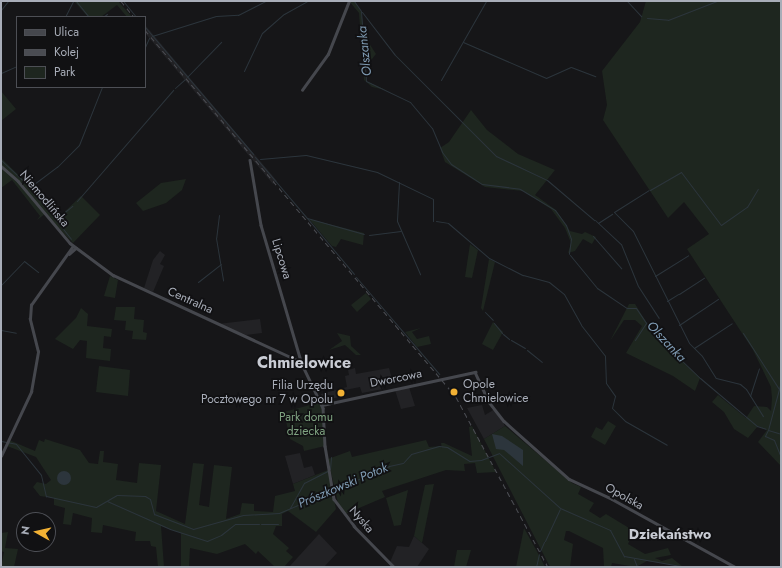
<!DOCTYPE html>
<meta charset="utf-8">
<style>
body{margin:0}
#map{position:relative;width:782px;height:568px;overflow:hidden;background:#161618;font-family:Jost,sans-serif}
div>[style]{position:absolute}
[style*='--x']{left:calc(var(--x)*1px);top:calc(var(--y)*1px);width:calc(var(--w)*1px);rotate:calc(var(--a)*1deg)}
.built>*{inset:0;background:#222225}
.green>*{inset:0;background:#1e261f}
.water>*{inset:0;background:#2c353c}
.round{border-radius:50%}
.stream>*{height:1px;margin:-0.5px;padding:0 0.5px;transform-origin:0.5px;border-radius:0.5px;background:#2c353c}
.secondary>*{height:2.5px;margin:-1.25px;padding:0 1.25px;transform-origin:1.25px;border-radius:1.25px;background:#45474d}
.rail>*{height:1px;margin-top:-0.5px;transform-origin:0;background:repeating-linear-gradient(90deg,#4a4c52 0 5px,transparent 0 9px)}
.dots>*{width:11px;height:11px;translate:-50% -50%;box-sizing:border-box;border:2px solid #111113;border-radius:50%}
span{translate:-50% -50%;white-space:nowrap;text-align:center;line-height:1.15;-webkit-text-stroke:3.5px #111113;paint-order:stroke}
.street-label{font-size:12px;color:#a8adb8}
.poi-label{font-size:12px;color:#a8adb8}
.left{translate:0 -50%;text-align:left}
.right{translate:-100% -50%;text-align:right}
.park-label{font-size:12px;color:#7fa381}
.water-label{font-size:13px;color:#7f9bb3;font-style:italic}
.quarter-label{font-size:14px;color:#c9ccd4;font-weight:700}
.district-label{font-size:16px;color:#c9ccd4;font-weight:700}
.frame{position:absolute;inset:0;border:2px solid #a8adb8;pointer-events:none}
.legend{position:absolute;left:16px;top:16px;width:130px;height:72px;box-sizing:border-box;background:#111113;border:1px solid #4d4f55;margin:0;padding:5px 7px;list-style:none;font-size:12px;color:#a8adb8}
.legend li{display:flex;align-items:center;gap:8px;height:20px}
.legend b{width:20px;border:1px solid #4d4f55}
.north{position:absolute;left:16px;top:512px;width:40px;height:40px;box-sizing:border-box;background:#111113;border:1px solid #4d4f55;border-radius:50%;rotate:278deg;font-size:11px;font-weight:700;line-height:16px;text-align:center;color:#a8adb8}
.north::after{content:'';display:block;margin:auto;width:14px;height:18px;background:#f2b134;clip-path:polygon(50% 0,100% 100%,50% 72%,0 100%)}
</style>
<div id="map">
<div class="built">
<i style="clip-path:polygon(145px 25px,277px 181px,273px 184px,145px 33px)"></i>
<i style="clip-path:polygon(160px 251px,165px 255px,160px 264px,164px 266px,153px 292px,144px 288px,153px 260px)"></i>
<i style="clip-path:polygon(260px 319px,262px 333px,246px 335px,218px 324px)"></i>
<i style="clip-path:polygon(355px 368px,356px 374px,389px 368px,392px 379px,382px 381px,383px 389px,362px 393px,360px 387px,345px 390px,346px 396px,323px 400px,321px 394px,347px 387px,345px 376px,349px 375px,348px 370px)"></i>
<i style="clip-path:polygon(409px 387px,415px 406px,401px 409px,395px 390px)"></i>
<i style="clip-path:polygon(482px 405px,485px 415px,495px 409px,505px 426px,484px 439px,467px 408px)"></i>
<i style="clip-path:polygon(300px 453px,304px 468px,312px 466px,315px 475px,293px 484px,285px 456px)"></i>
<i style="clip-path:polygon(319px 534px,337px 553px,324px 567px,289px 567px)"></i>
<i style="clip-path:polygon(414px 536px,429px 549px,417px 567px,395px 567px,390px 562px,397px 546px,409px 547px)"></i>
</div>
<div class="green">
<i style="clip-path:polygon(74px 1px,118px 1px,132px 17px,127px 17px,117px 5px,101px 17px,88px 17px)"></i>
<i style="clip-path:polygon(349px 1px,354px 1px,361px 11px,365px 37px,376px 54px,364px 69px,366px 81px,386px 90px,372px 87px,364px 80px,359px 13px)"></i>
<i style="clip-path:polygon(646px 1px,781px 1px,781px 466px,758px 442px,767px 430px,758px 426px,748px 438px,734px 429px,724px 412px,712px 402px,718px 395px,746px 418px,754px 406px,767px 407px,771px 411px,772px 398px,771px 387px,753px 350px,687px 249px,709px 234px,684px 202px,668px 218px,603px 120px,607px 105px,602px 71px,640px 22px)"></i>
<i style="clip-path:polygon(1px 91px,16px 109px,1px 121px)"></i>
<i style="clip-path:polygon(471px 110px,487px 130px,518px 154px,555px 170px,535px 195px,556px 210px,570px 231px,582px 234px,585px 232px,596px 237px,592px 244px,583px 239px,575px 251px,568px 253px,571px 243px,565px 228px,551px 209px,523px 191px,485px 187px,445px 162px,440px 148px,449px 142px)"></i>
<i style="clip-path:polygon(1px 158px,30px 186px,57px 219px,81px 196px,100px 215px,73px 243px,45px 214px,37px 220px,40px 216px,12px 180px,1px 188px)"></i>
<i style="clip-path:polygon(186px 179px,182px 190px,166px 203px,143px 211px,136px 203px,161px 183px)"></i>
<i style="clip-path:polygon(309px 219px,364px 233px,363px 245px,341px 239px,336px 247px,332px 246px)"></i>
<i style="clip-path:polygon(470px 244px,478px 250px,472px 278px,465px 277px)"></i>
<i style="clip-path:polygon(489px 259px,495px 262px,483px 311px,481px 308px)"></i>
<i style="clip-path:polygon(110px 276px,118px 280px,115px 298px,104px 296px)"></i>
<i style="clip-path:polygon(366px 293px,371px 299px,357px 312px,351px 305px)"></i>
<i style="clip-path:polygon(629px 304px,635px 304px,654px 334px,700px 378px,695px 391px,673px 376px,626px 353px,642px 326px,635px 320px,624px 320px,610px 341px)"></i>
<i style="clip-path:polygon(116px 307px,135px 307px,134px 319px,144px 320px,143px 332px,147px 333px,146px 340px,132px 339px,133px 331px,125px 330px,126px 321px,114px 320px)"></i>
<i style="clip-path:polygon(81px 308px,88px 314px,87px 326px,112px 329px,111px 337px,104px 336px,103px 348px,111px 349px,110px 361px,86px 358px,87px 341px,80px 340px,73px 349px,55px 339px,76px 318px)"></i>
<i style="clip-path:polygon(493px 322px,503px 332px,493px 350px,482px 344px)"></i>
<i style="clip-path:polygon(421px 328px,412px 332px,417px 339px,429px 336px,431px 344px,417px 347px,405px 332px)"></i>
<i style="clip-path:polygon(337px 333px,350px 336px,351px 346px,361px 355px,356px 355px,345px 345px,329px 350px,342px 341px)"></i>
<i style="clip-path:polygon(99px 366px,130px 370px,128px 396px,96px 392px)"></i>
<i style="clip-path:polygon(321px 402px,325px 446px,304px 451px,303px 446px,290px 439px,284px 412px)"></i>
<i style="clip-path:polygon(608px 421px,616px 426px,605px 445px,591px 437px,596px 427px,602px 430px)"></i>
<i style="clip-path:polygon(472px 426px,496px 472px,477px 473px,475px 463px,464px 464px,465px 471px,446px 470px,382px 491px,385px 497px,345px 514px,338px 503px,328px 459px,350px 451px,352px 457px,426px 440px,429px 447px,441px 446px,442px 449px,441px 443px,444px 443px,472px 456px,469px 427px)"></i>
<i style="clip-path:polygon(505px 426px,572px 483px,581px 487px,578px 494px,594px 503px,589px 511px,600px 518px,606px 514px,634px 531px,628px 544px,645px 554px,668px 548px,671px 555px,655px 558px,662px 561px,672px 558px,682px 566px,647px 561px,636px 567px,612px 563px,611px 567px,604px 567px,603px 548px,569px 531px,566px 531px,564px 540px,573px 544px,570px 567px,550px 567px,484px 439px)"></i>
<i style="clip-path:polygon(45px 439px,80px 450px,89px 463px,98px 464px,100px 451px,104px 451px,103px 462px,118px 464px,116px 480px,137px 483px,139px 463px,161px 465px,156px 511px,185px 524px,193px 463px,204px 464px,199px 505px,209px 507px,214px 465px,232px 467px,226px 519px,240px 514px,242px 503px,254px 504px,254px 511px,273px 512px,275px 496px,295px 491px,293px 484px,328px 470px,336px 509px,316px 532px,288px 511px,282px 514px,282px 526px,276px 526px,273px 534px,289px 548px,286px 551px,293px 557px,284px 567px,275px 567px,258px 551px,256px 554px,245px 544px,217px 554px,190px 548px,189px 567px,181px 567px,181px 533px,161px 526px,164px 567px,158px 567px,156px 547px,151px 546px,150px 541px,135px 541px,136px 532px,103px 525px,102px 533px,91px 532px,92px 518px,73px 513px,71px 525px,63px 524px,65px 508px,54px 505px,54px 498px,40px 496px,33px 487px,37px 482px,46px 484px,51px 480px,36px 457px,7px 446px,9px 440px,35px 451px,39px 440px,44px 442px)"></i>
<i style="clip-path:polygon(434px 484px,422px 543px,414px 536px,425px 485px)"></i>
<i style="clip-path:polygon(408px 490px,401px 525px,394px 526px,386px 498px)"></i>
<i style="clip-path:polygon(524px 528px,539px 555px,545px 567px,516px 567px)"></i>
<i style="clip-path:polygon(8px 532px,5px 548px,18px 549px,14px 567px,1px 567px,4px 552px,1px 551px,1px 533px)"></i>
<i style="clip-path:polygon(457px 550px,471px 550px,466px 567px,454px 567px)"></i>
</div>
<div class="water">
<i style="clip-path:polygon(492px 434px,502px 436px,523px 450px,523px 466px,504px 450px,496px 449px)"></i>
<i class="round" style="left:57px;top:471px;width:14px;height:14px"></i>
</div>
<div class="stream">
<i style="--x:76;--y:1;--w:21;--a:51"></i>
<i style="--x:354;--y:1;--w:12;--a:55"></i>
<i style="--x:361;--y:11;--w:70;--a:85.9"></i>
<i style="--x:366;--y:81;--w:49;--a:25.5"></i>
<i style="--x:410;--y:102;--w:34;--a:50"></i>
<i style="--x:432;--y:128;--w:26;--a:67"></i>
<i style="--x:442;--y:152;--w:15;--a:53"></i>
<i style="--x:451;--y:164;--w:37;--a:33"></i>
<i style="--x:482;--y:184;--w:38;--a:7"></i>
<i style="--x:520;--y:189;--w:41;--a:31"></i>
<i style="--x:555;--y:210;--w:19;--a:54"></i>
<i style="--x:566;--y:225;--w:15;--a:70"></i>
<i style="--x:571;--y:239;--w:15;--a:98"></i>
<i style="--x:627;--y:1;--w:21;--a:47"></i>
<i style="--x:124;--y:2;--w:19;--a:51"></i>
<i style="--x:1;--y:10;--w:11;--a:-52"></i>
<i style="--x:362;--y:12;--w:54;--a:52.5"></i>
<i style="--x:395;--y:55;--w:143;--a:45"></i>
<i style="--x:496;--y:156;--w:56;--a:25.2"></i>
<i style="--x:547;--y:180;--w:62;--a:40.4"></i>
<i style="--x:65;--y:17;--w:18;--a:-63"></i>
<i style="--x:103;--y:17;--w:5;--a:-37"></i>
<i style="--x:647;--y:18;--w:21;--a:5"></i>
<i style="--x:668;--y:20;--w:53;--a:-21.2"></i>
<i style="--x:145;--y:27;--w:167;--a:49.6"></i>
<i style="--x:152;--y:36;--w:67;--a:-17.4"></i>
<i style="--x:216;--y:16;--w:22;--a:-3"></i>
<i style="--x:238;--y:15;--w:30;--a:-27"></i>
<i style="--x:463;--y:42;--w:90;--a:23.4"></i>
<i style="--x:546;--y:78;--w:27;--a:-24"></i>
<i style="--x:571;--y:67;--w:26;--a:21"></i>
<i style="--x:145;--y:47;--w:10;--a:-66"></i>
<i style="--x:244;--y:71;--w:42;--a:-64.7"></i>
<i style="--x:262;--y:33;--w:29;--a:-41"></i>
<i style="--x:284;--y:14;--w:26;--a:-29"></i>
<i style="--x:1;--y:73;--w:17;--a:-24"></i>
<i style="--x:187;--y:77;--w:49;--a:-45.8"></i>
<i style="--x:441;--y:80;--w:91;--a:-60.3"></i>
<i style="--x:175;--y:88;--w:13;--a:-42"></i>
<i style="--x:255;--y:157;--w:80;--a:49.6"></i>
<i style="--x:307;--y:218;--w:59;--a:15.7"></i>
<i style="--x:260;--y:159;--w:46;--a:-5"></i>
<i style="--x:306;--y:155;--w:73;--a:13.5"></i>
<i style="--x:377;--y:172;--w:62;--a:25.7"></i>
<i style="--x:433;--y:199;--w:22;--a:90"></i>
<i style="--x:1;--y:160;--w:40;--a:43"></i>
<i style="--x:30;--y:187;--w:66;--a:51.7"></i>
<i style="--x:399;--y:182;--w:39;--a:93"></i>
<i style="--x:397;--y:221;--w:58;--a:66.5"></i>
<i style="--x:30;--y:187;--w:34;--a:-37"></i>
<i style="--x:57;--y:167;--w:31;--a:-45"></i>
<i style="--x:79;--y:145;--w:62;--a:-68.4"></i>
<i style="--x:650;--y:190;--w:36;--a:-30"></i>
<i style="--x:681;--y:172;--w:66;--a:53"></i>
<i style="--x:721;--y:225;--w:32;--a:-35"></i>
<i style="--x:747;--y:207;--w:21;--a:-59"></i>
<i style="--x:77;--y:201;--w:147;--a:-49.1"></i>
<i style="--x:614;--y:212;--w:27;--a:45"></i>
<i style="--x:633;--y:231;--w:125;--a:63.4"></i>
<i style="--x:689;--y:343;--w:18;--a:45"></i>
<i style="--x:702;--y:356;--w:26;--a:58"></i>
<i style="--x:716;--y:378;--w:25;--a:14"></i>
<i style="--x:740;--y:384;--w:8;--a:40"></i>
<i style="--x:746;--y:389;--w:32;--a:58"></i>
<i style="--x:614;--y:212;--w:41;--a:-32.2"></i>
<i style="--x:219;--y:215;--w:23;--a:97"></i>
<i style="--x:216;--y:238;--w:43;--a:80.5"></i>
<i style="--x:307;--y:218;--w:73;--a:50"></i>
<i style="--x:56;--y:219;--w:21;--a:-39"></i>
<i style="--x:595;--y:220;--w:35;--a:43"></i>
<i style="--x:621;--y:244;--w:45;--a:68"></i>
<i style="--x:638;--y:286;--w:38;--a:57"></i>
<i style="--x:436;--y:221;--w:12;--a:9"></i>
<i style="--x:448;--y:223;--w:54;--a:40.5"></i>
<i style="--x:489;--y:258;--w:38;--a:27"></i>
<i style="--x:523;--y:275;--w:27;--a:15"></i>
<i style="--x:549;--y:282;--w:19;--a:39"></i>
<i style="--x:564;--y:294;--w:35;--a:61"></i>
<i style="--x:581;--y:325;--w:39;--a:52"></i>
<i style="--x:605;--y:356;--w:27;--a:88"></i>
<i style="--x:606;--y:383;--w:16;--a:55"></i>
<i style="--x:615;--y:396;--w:12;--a:104"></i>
<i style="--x:612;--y:408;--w:18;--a:45"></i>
<i style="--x:625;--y:421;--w:48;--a:29.7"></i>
<i style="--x:598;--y:223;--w:17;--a:-33"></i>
<i style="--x:369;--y:235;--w:32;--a:-7"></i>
<i style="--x:593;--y:236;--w:43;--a:48.8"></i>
<i style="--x:570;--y:255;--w:43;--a:50.7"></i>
<i style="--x:597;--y:288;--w:36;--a:34"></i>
<i style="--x:627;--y:308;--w:9;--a:0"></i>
<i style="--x:636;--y:308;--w:30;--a:56"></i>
<i style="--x:653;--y:333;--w:65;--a:43.8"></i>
<i style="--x:700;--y:378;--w:75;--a:40.1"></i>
<i style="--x:757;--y:426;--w:9;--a:18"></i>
<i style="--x:655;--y:276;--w:39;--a:-32"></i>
<i style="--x:356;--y:277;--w:128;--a:49.4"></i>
<i style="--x:198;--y:282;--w:29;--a:-38"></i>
<i style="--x:1;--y:285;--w:33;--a:-46"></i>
<i style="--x:24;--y:261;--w:18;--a:38"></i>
<i style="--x:679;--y:294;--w:30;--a:-33"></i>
<i style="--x:667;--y:301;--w:13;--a:-32"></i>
<i style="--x:485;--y:312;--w:11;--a:45"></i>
<i style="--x:494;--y:323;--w:13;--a:51"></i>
<i style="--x:679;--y:325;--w:47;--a:-33.7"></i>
<i style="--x:1;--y:330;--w:15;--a:11"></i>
<i style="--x:743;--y:333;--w:67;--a:57.3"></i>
<i style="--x:779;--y:389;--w:42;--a:105"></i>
<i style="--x:503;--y:334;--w:8;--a:40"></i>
<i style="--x:511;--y:340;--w:16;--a:30"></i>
<i style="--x:635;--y:340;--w:20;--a:-57"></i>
<i style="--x:694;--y:348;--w:45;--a:-33.3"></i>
<i style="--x:527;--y:350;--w:19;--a:39"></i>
<i style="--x:779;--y:389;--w:8;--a:-76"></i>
<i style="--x:750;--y:396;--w:29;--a:-72"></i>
<i style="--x:768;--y:430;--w:7;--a:117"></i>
<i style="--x:765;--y:436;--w:10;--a:24"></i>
<i style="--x:774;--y:440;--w:18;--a:68"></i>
<i style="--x:768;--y:430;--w:14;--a:17"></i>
<i style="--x:1;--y:441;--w:15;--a:11"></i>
<i style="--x:16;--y:444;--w:40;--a:51"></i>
<i style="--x:41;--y:475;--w:22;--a:77"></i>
<i style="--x:46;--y:496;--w:51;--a:12.4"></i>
<i style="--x:96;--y:507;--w:24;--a:-30"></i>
<i style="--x:117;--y:495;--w:28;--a:2"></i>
<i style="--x:145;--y:496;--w:6;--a:31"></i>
<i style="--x:150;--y:499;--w:16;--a:75"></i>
<i style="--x:154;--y:514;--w:42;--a:21"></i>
<i style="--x:193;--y:529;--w:52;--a:-15.6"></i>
<i style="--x:243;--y:515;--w:36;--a:-3"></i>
<i style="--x:279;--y:513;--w:120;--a:-23.1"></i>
<i style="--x:389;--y:466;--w:14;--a:-12"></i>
<i style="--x:403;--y:463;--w:12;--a:-48"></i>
<i style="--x:411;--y:454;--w:29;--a:-16"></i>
<i style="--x:439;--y:446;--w:8;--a:7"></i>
<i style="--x:447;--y:447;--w:26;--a:32"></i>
<i style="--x:469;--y:461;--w:12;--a:-5"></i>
<i style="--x:481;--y:460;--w:19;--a:-21"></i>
<i style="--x:499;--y:453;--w:82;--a:42"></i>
<i style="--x:560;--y:508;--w:55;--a:23.7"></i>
<i style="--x:610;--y:530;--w:30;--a:62"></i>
<i style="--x:624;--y:556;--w:63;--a:10.1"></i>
<i style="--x:330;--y:469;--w:12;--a:-85"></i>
<i style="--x:107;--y:501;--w:69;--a:24"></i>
<i style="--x:170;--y:529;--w:39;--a:18"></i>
<i style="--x:207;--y:541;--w:15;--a:-23"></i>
<i style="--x:221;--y:535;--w:18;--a:-38"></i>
<i style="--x:235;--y:524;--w:24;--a:0"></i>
<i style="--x:290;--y:508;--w:29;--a:-61"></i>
<i style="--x:304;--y:483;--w:27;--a:-27"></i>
<i style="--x:261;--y:524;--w:17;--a:0"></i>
<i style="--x:545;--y:541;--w:35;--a:-65"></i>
<i style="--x:540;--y:551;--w:10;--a:-66"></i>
<i style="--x:634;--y:559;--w:9;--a:69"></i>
<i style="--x:536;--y:567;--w:13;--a:-77"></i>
</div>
<div class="secondary">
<i style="--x:302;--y:90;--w:44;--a:-54.2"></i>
<i style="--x:328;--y:54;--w:57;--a:-68.4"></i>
<i style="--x:250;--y:160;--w:66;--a:80.4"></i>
<i style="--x:261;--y:225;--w:142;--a:73.6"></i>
<i style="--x:1;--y:166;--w:23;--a:41"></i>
<i style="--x:18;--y:181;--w:81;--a:50"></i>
<i style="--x:70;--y:243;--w:54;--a:36.7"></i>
<i style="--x:113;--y:275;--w:207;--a:24.8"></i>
<i style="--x:301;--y:362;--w:51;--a:64.4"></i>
<i style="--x:323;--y:408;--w:38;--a:87"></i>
<i style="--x:325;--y:446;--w:54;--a:80.4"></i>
<i style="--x:334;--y:499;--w:34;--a:53"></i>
<i style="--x:354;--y:526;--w:57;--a:45.7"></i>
<i style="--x:69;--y:254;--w:9;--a:-41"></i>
<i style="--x:322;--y:405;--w:157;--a:-12.2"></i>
<i style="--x:475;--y:372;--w:33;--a:65"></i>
<i style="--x:489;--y:402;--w:24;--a:52"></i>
<i style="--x:504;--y:421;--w:87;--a:41.7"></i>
<i style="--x:569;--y:479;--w:47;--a:24.9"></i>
<i style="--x:612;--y:499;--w:141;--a:28.9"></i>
<i style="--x:1;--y:456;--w:71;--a:-64.9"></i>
<i style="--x:31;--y:392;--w:41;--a:-80.1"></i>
<i style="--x:38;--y:352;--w:34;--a:-104"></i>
<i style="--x:30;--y:319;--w:14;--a:-86"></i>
<i style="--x:31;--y:305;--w:72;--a:-54.6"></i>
</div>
<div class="rail">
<i style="--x:121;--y:1;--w:21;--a:51"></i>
<i style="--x:145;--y:30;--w:481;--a:49.7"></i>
<i style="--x:456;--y:397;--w:193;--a:61.6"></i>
</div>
<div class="dots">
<i style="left:454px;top:392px;background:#f2b134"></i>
<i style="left:341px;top:393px;background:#f2b134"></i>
</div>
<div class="street-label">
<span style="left:44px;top:199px;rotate:50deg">Niemodlińska</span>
<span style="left:281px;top:259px;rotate:73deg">Lipcowa</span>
<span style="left:190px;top:301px;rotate:24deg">Centralna</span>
<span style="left:396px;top:379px;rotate:-11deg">Dworcowa</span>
<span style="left:624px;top:497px;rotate:29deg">Opolska</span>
<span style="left:361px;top:520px;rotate:49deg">Nyska</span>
</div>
<div class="poi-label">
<span class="left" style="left:463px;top:392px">Opole<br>Chmielowice</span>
<span class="right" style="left:333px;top:393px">Filia Urzędu<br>Pocztowego nr 7 w Opolu</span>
</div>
<div class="park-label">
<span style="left:306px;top:425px">Park domu<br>dziecka</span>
</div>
<div class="water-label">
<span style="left:365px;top:51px;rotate:-96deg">Olszanka</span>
<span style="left:666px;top:342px;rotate:47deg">Olszanka</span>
<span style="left:343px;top:486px;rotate:-23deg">Prószkowski Potok</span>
</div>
<div class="quarter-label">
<span style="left:670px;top:534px">Dziekaństwo</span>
</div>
<div class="district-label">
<span style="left:304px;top:363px">Chmielowice</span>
</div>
<div class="frame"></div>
<ul class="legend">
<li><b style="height:5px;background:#45474d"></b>Ulica</li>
<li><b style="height:5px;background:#4a4c52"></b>Kolej</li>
<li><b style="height:11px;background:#1e261f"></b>Park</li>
</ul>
<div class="north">N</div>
</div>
